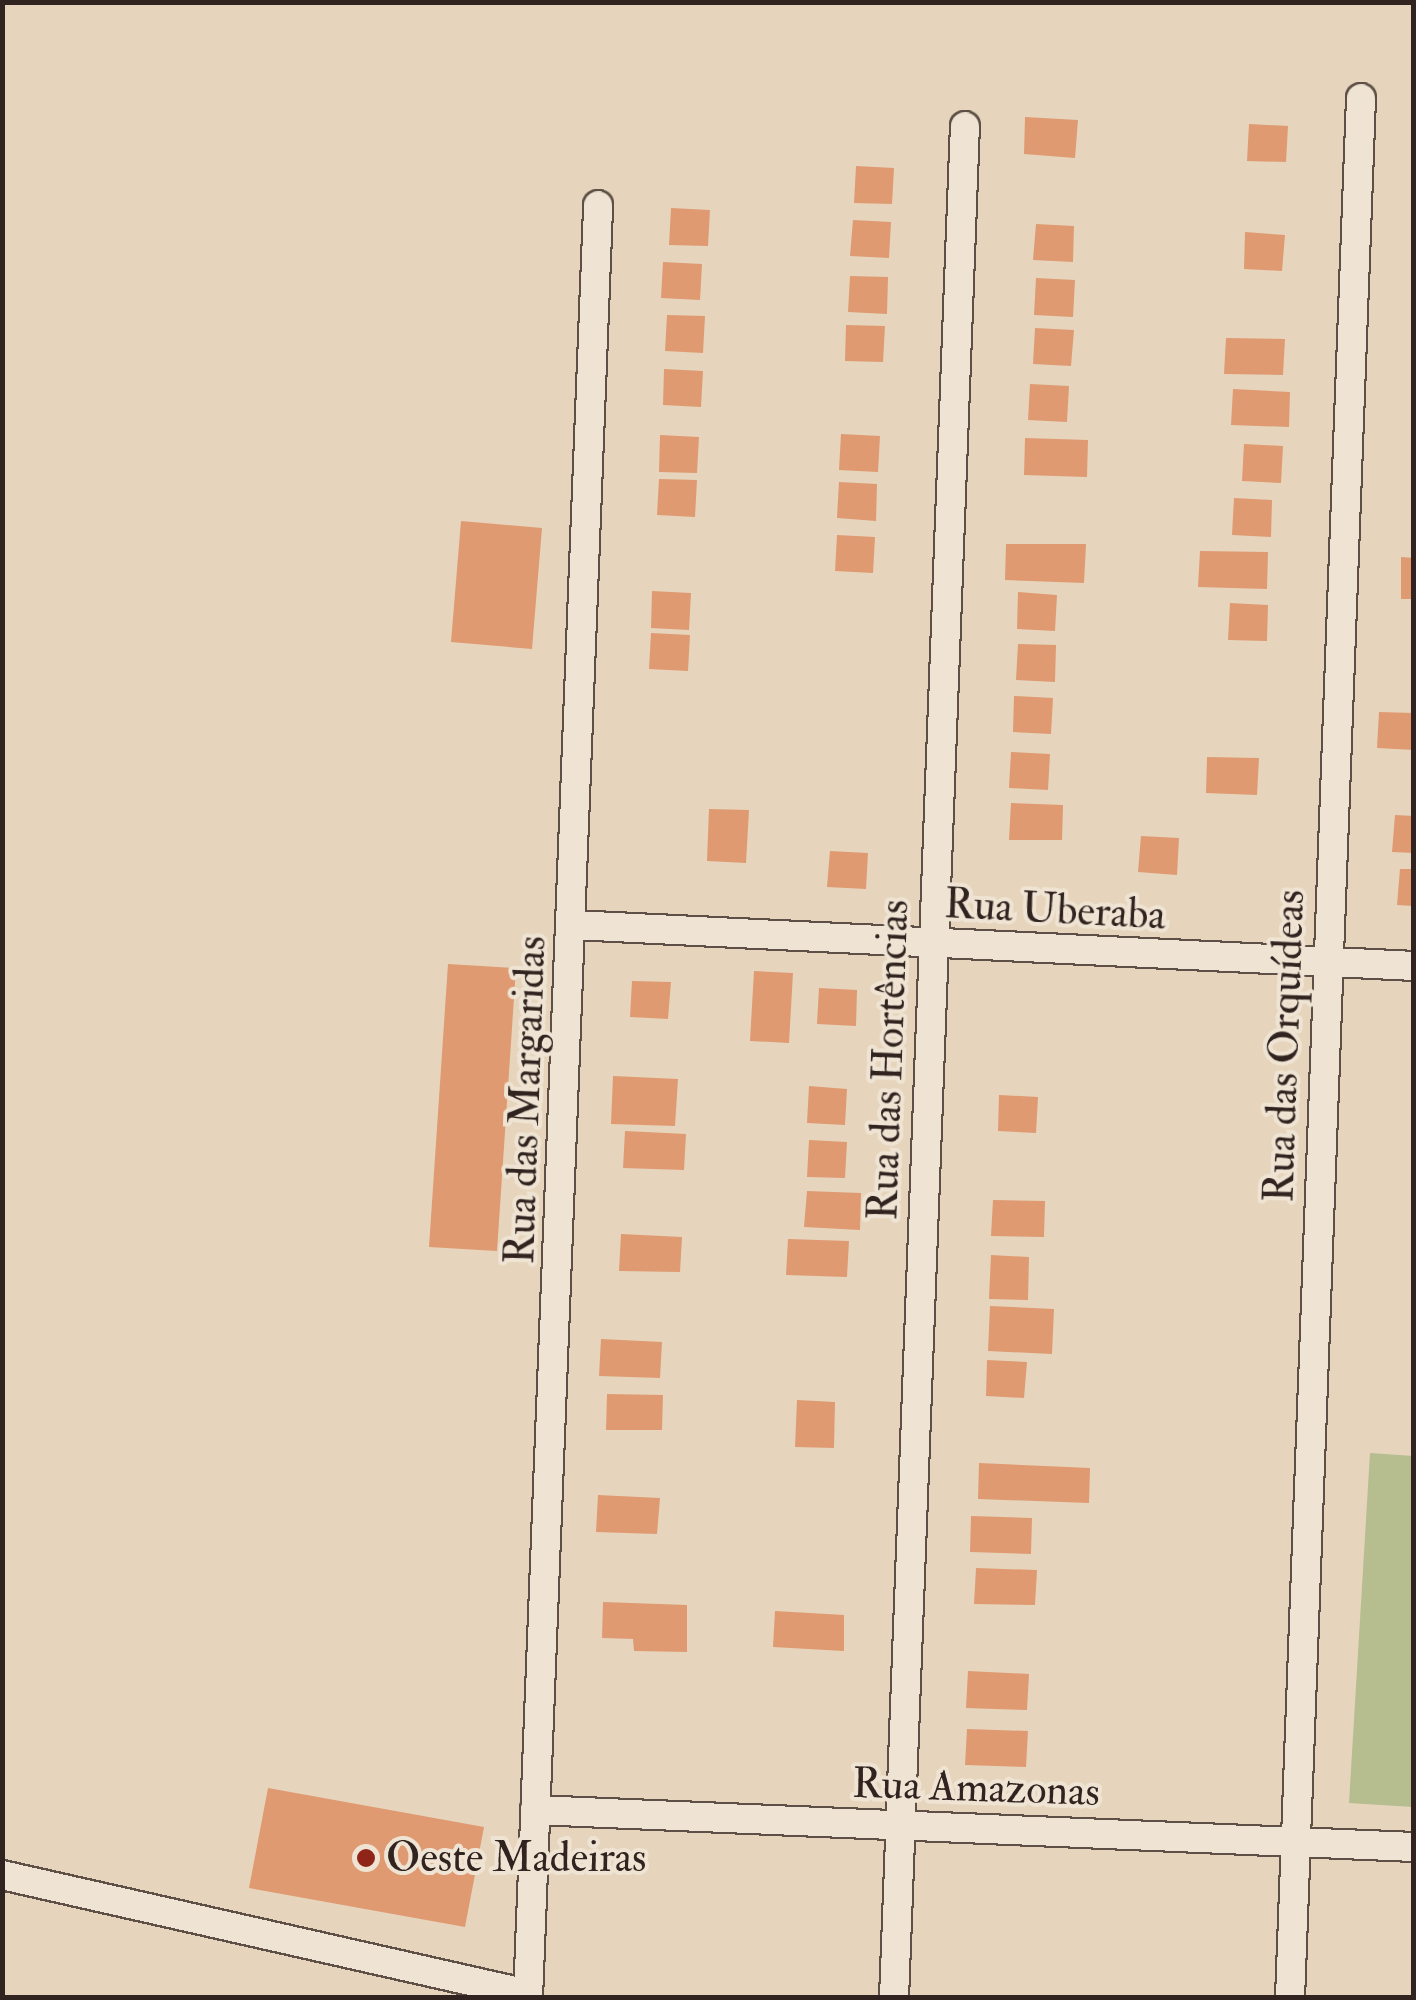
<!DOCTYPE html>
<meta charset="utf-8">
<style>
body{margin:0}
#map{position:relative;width:1416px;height:2000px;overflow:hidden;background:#e6d5bc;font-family:"IM FELL Double Pica",serif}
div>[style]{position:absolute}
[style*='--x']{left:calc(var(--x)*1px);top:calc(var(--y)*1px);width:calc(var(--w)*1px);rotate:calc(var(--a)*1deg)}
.green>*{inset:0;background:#b6bd8f}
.building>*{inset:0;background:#df9a72}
.roads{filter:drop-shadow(2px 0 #5e5046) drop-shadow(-2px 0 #5e5046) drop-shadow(0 2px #5e5046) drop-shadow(0 -2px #5e5046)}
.street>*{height:28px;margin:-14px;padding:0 14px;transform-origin:14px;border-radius:14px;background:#efe4d3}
.dots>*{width:28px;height:28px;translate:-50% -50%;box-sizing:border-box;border:5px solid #efe4d3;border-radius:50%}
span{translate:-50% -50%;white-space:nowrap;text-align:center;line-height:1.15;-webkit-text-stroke:8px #efe4d3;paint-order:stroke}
.street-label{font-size:42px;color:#31231f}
.poi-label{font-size:42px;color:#31231f}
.left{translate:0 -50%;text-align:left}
.frame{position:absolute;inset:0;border:5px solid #31231f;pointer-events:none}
</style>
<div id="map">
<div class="green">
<i style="clip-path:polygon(1370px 1453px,1413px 1456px,1413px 1807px,1349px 1803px)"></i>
</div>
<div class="building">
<i style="clip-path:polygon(1025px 117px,1078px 120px,1075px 158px,1024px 154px)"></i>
<i style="clip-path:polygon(1249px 124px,1288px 126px,1286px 162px,1247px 161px)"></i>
<i style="clip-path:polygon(856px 166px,894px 168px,892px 204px,854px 203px)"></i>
<i style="clip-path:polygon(671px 208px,710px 210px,708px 246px,669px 245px)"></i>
<i style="clip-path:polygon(853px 220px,891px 222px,889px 258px,850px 256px)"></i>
<i style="clip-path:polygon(1036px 224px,1074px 226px,1073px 262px,1033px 260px)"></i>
<i style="clip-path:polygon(1245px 232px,1285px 235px,1282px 271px,1244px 269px)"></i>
<i style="clip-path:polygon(663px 262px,702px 264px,700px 300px,661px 298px)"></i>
<i style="clip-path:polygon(850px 276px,888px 277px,887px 314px,848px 312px)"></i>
<i style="clip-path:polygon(1036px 278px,1075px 280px,1073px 317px,1034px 315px)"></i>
<i style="clip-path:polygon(667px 315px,705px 316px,703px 353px,665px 351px)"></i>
<i style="clip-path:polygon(846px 325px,885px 326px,883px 362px,845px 361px)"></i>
<i style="clip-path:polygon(1035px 328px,1074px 330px,1071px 366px,1033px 364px)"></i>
<i style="clip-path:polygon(1226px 338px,1285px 339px,1283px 375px,1224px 374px)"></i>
<i style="clip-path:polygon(664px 369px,703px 371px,701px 407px,663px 405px)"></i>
<i style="clip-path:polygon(1030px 384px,1069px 386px,1067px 422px,1028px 420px)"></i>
<i style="clip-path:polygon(1233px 389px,1290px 392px,1289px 427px,1231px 425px)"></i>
<i style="clip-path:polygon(841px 434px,880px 436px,878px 472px,839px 470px)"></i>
<i style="clip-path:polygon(660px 435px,699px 437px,697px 473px,659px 472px)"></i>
<i style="clip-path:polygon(1025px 438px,1088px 440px,1087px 477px,1024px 475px)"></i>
<i style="clip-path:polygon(1244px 444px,1283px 446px,1281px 483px,1242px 481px)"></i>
<i style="clip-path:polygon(659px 479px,697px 480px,695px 517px,657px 515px)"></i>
<i style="clip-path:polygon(839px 482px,877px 484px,876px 521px,837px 518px)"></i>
<i style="clip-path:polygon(1234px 498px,1272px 500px,1271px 537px,1232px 535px)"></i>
<i style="clip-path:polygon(461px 521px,542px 528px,532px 649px,451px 642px)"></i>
<i style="clip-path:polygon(837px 535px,875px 537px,873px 573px,835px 571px)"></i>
<i style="clip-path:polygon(1006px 544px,1086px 544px,1084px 583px,1005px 580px)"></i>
<i style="clip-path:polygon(1200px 551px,1268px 552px,1267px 589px,1198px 587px)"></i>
<i style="clip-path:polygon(1401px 557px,1414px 558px,1414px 599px,1401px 599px)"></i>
<i style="clip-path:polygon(652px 591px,691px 593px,689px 630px,651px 628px)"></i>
<i style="clip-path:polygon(1018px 592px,1057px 595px,1055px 631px,1017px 629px)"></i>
<i style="clip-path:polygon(1230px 603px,1268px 605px,1267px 641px,1228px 640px)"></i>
<i style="clip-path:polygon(651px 633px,690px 635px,688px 671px,649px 669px)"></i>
<i style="clip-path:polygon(1018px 644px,1056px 645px,1055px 682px,1016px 680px)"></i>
<i style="clip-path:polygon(1014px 696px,1053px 698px,1051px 734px,1013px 732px)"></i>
<i style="clip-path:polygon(1379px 712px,1414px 713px,1414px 750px,1377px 748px)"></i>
<i style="clip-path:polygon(1011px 752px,1050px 754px,1048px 790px,1009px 788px)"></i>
<i style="clip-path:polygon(1207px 757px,1259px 758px,1257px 795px,1206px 793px)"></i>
<i style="clip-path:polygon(1011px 803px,1063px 805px,1062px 840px,1009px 840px)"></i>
<i style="clip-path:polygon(709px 809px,749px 810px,746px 863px,707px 861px)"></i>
<i style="clip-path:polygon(1395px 815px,1414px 816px,1414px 853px,1392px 852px)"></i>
<i style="clip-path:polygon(1141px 836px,1179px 838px,1177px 875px,1138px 872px)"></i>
<i style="clip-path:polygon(830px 851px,868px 853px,866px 889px,827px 887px)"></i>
<i style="clip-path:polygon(1400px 869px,1414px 869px,1414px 906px,1397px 905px)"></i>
<i style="clip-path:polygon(448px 964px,516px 968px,497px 1251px,429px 1247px)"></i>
<i style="clip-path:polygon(754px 971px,793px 973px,789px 1043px,750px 1041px)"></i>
<i style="clip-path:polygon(632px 981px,671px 982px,668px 1019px,630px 1017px)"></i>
<i style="clip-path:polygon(819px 988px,857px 990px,856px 1026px,817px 1024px)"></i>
<i style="clip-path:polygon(613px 1076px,678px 1079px,675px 1126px,611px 1124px)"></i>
<i style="clip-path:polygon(809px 1086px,847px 1089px,845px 1125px,807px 1123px)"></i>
<i style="clip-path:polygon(999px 1095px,1038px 1097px,1036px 1133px,998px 1131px)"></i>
<i style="clip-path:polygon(625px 1131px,686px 1134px,684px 1170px,623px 1168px)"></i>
<i style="clip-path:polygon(809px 1140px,847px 1142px,845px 1178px,807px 1177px)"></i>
<i style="clip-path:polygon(807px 1191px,861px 1193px,860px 1230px,804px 1227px)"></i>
<i style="clip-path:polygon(993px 1200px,1045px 1201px,1044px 1237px,991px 1236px)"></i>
<i style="clip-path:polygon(621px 1234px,682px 1237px,680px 1272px,619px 1271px)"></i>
<i style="clip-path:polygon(788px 1239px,849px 1241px,847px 1277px,786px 1275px)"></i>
<i style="clip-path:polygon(991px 1255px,1029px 1257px,1028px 1300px,989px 1299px)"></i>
<i style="clip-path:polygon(990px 1306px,1054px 1309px,1052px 1354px,988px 1351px)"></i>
<i style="clip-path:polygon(601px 1339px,662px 1342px,660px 1378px,599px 1376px)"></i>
<i style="clip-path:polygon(987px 1360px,1027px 1362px,1024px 1398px,986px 1396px)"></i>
<i style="clip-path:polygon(607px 1394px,663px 1395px,662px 1430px,606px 1430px)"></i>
<i style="clip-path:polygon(797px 1400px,835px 1402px,834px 1448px,795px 1447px)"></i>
<i style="clip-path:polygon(979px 1463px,1090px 1468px,1089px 1503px,978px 1499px)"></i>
<i style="clip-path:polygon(598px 1495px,660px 1498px,657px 1534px,596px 1532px)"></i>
<i style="clip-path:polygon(971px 1516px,1032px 1518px,1031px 1554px,970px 1552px)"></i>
<i style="clip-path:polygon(976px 1568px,1037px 1570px,1035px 1605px,974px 1604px)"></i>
<i style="clip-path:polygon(603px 1602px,687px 1605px,687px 1652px,634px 1651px,633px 1639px,602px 1638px)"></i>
<i style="clip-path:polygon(775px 1611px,844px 1615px,844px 1651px,773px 1647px)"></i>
<i style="clip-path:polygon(968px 1671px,1029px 1674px,1027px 1710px,966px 1708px)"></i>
<i style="clip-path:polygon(967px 1729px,1028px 1731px,1026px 1767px,965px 1765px)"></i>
<i style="clip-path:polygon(268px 1788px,484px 1827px,465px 1927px,249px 1888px)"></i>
</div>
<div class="roads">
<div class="street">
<i style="--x:573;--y:925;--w:842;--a:2.79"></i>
<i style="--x:535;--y:1810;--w:880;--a:2.41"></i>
<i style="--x:2;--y:1875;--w:539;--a:12.75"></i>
<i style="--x:528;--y:1998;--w:1794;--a:-87.76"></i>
<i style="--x:894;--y:1998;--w:1873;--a:-87.83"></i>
<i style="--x:1290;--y:1998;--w:1901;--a:-87.86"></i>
</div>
</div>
<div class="dots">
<i style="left:366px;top:1858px;background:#8f2418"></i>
</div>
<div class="street-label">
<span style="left:1055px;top:910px;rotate:3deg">Rua Uberaba</span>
<span style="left:1285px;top:1046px;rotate:-88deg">Rua das Orquídeas</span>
<span style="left:889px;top:1060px;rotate:-88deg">Rua das Hortências</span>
<span style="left:526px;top:1100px;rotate:-88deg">Rua das Margaridas</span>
<span style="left:976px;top:1788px;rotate:2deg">Rua Amazonas</span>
</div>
<div class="poi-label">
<span class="left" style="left:386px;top:1858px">Oeste Madeiras</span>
</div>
<div class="frame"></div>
</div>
